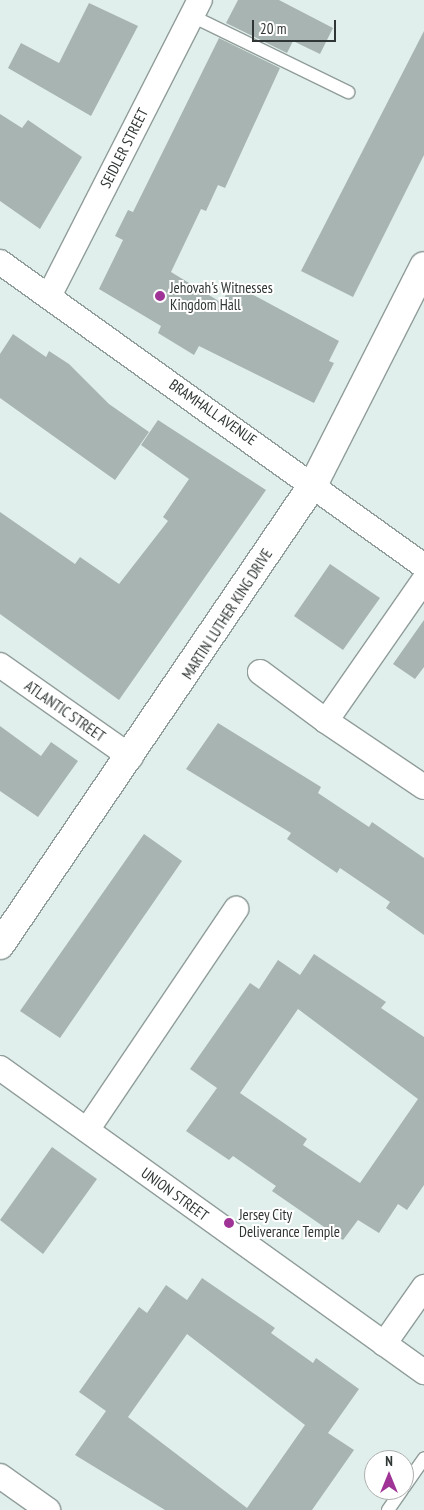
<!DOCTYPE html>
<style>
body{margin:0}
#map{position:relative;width:424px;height:1510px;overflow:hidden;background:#e1efec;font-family:"PT Sans Narrow",sans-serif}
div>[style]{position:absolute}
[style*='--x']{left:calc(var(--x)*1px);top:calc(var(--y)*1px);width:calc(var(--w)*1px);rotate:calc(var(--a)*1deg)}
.building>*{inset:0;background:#a7b4b1}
.roads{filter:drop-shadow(1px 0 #909d9a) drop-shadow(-1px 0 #909d9a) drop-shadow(0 1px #909d9a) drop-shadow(0 -1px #909d9a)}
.service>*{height:12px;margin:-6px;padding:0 6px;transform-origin:6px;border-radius:6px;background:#fff}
.minor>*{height:24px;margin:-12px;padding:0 12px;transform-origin:12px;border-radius:12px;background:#fff}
.tertiary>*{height:28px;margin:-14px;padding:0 14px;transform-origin:14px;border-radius:14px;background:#fff}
.dots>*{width:14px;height:14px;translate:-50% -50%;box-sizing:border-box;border:2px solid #fff;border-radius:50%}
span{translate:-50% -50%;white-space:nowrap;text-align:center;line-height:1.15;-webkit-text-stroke:4px #fff;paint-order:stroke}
.street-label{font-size:15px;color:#303635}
.poi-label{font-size:15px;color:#303635}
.left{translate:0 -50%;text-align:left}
.north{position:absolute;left:364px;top:1450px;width:50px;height:50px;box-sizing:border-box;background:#fff;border:1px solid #acafae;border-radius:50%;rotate:0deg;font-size:14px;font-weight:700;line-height:20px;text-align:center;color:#303635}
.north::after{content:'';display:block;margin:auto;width:18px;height:22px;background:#9f3496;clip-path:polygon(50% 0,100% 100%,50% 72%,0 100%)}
.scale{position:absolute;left:252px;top:20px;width:84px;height:22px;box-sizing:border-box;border:2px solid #303635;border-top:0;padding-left:6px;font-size:15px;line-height:18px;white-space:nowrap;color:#303635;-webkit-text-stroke:4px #fff;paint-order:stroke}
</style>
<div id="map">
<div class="building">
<i style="clip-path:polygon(238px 0,279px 0,333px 28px,320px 54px,293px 41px,287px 53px,226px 23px)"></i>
<i style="clip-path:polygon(89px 3px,138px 26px,91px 116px,8px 68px,21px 43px,59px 63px)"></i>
<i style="clip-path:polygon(424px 31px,424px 155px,353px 297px,301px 271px)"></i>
<i style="clip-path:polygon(219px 38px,280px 68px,225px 188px,218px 185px,206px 211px,201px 209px,171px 272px,222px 303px,231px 283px,339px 341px,329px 361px,334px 363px,314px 403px,199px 346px,194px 355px,158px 333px,161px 326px,99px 289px,123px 240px,115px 236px,128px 210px,133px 212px)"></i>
<i style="clip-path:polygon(0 114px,22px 128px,28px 120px,82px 157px,40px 229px,0 201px)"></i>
<i style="clip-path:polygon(13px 334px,46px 357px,49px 351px,69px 364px,109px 404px,149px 432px,115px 480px,0 398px,0 354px)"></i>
<i style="clip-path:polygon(158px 420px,266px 490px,119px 700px,0 614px,0 512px,75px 564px,80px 557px,119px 584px,168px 521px,163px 517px,189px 479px,141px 445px)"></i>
<i style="clip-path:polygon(330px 564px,380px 598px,343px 650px,294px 616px)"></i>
<i style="clip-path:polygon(424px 620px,424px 667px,415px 679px,393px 664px)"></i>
<i style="clip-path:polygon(218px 723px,321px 787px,318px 793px,369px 827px,372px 822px,424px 858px,424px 935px,386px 908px,390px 902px,340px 868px,337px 873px,287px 839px,291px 833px,186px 769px)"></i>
<i style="clip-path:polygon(0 726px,41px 756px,51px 742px,78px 761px,38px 817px,0 791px)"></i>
<i style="clip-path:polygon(144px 834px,182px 861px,60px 1038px,20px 1011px)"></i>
<i style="clip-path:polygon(evenodd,314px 954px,386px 1002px,381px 1008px,424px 1037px,424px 1185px,407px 1210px,398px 1204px,379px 1233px,358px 1220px,343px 1240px,272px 1191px,276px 1186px,233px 1156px,229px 1160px,186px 1131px,217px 1088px,190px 1069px,250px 983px,259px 989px,278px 960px,300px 975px,314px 954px,298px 1009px,418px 1099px,360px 1183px,303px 1145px,307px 1139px,240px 1093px,298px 1009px)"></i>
<i style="clip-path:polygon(52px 1147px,97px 1179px,43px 1254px,0 1220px)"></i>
<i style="clip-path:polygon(evenodd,202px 1278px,275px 1328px,271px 1333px,313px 1363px,316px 1358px,359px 1389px,328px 1433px,354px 1450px,312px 1510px,165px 1510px,75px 1455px,106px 1411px,79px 1392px,139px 1307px,147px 1313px,166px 1285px,187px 1300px,202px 1278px,187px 1334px,305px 1425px,247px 1508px,128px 1417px,187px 1334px)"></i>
</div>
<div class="roads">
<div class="service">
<i style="--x:192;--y:16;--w:174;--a:26"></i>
<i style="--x:404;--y:1487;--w:35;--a:-55"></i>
<i style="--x:388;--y:1510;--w:24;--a:-55"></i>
</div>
<div class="minor">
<i style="--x:0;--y:262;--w:522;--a:35.64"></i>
<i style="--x:49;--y:296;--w:332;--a:-63"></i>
<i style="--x:424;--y:580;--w:172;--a:124.8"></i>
<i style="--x:326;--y:721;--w:118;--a:34"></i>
<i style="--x:0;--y:665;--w:160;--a:35.1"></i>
<i style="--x:260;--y:672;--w:82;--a:36.6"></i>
<i style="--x:0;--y:1068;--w:522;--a:35.64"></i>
<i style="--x:87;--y:1130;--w:267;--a:-56"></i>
<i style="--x:384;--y:1344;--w:70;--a:-54.9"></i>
<i style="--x:0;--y:1476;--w:59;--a:35.3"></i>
</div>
<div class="tertiary">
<i style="--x:0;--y:945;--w:559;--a:-55.8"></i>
<i style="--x:314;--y:483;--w:243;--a:-63.1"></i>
</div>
</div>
<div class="dots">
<i style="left:160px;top:296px;background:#9f3496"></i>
<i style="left:229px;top:1223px;background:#9f3496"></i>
</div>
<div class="street-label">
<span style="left:124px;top:148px;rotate:-63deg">SEIDLER STREET</span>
<span style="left:213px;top:412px;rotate:35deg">BRAMHALL AVENUE</span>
<span style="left:227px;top:614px;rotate:-57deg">MARTIN LUTHER KING DRIVE</span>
<span style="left:65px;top:711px;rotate:35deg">ATLANTIC STREET</span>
<span style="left:175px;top:1194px;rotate:36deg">UNION STREET</span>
</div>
<div class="poi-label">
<span class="left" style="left:170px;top:296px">Jehovah's Witnesses<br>Kingdom Hall</span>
<span class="left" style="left:239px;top:1223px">Jersey City<br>Deliverance Temple</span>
</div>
<div class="north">N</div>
<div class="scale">20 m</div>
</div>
